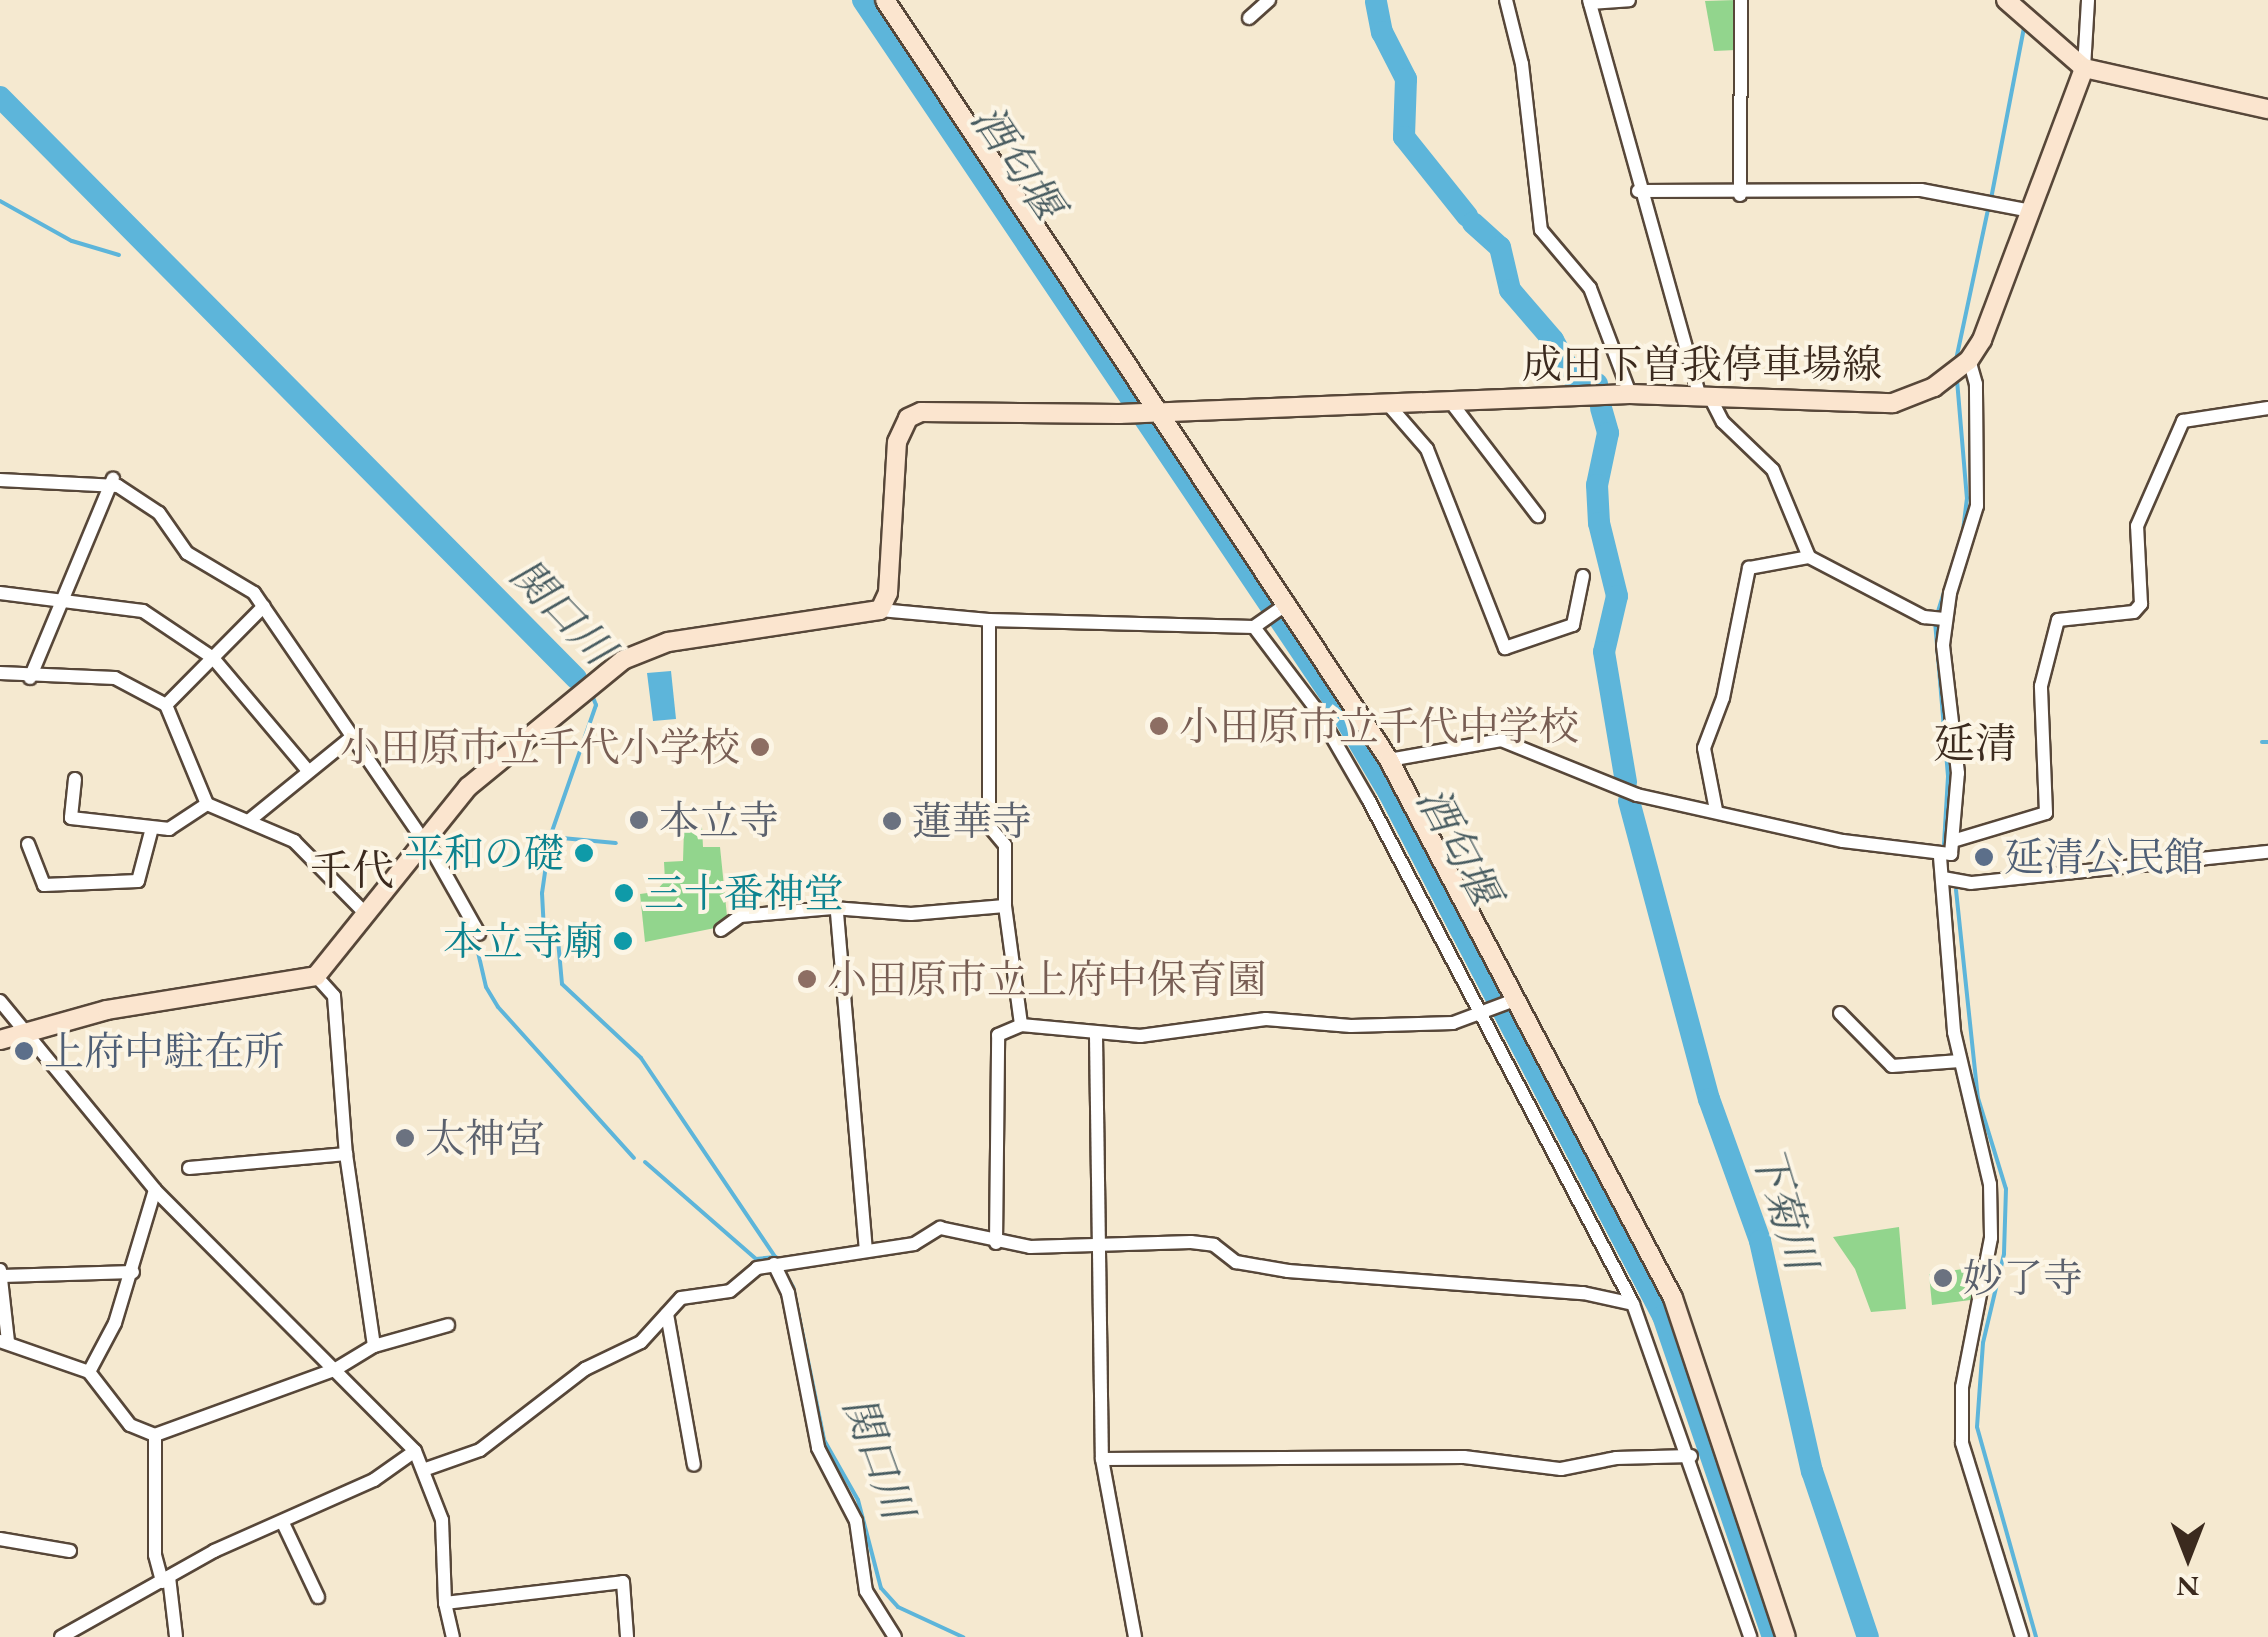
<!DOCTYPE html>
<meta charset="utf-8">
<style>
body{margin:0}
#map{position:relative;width:2268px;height:1637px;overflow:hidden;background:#f5e9d0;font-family:"EB Garamond","Noto Serif JP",serif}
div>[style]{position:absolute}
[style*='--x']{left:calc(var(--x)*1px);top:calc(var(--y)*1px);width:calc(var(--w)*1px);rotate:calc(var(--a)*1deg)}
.green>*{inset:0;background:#92d58d}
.water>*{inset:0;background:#5db5da}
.stream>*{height:4px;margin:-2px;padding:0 2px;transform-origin:2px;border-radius:2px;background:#5db5da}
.river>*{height:22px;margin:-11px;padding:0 11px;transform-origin:11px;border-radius:11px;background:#5db5da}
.roads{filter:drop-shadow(2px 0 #574739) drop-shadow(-2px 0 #574739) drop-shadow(0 2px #574739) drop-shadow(0 -2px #574739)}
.street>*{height:12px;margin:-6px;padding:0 6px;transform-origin:6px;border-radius:6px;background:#fff}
.secondary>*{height:18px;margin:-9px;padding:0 9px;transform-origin:9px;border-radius:9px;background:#fbe5cf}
.dots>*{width:28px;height:28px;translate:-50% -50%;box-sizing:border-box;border:5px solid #fcf5e5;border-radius:50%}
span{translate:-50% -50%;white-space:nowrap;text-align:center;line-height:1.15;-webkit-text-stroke:8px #fcf5e5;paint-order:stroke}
.street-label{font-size:40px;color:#3b2a1e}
.education-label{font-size:40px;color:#785e54}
.left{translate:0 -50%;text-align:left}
.right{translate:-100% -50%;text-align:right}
.worship-label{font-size:40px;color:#5b616d}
.culture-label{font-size:40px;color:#0d838f}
.service-label{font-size:40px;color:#4e5e75}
.water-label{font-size:42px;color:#475b60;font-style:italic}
.neighbourhood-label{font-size:42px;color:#3b2a1e}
.north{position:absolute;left:2138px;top:1507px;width:100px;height:100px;-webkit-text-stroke:8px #fcf5e5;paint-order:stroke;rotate:180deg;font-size:28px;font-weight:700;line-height:40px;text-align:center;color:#3b2a1e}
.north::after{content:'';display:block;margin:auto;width:35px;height:45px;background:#3b2a1e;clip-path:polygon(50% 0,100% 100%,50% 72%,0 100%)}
</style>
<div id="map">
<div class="green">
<i style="clip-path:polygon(1736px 0,1736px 50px,1714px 51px,1705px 1px)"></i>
<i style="clip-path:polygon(702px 827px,703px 847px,720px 847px,727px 916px,715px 928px,645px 942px,640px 894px,655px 892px,665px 881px,664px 862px,683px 861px,684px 829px)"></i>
<i style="clip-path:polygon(1899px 1227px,1906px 1309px,1871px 1312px,1855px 1269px,1833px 1237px)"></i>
<i style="clip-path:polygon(1983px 1266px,1978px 1299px,1932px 1305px,1929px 1274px)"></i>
</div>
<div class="water">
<i style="clip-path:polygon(671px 671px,676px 719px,653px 721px,647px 673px)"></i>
</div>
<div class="stream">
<i style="--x:1991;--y:199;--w:180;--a:-79.1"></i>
<i style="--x:0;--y:201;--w:82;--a:29.1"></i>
<i style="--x:72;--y:241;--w:49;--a:16.6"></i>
<i style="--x:1956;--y:360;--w:154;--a:-78"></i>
<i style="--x:1957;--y:380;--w:118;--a:85.2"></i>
<i style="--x:1967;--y:498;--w:32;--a:97"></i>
<i style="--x:592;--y:695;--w:11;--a:68"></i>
<i style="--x:596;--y:705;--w:140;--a:109.2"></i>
<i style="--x:550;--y:837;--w:57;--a:98.1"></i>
<i style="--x:542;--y:893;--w:33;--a:87"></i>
<i style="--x:544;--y:926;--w:20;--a:45"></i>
<i style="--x:558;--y:940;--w:44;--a:84.8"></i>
<i style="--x:562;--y:984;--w:108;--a:43.1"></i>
<i style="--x:641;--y:1058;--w:245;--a:56"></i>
<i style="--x:2262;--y:742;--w:6;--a:0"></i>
<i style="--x:551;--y:837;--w:65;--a:5.3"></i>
<i style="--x:1944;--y:844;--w:68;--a:-86.6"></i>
<i style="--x:1948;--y:776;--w:156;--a:-94.8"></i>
<i style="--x:1935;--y:621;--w:81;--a:-72.7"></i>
<i style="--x:1956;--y:890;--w:209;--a:84"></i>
<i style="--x:1978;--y:1098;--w:95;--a:72.9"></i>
<i style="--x:2006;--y:1189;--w:65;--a:91.8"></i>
<i style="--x:2004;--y:1254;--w:91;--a:103.3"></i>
<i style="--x:1983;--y:1343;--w:84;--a:94.1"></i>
<i style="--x:1977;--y:1427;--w:218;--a:74.3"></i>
<i style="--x:474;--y:935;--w:53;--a:77"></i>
<i style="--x:486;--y:987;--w:23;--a:59"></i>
<i style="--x:498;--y:1007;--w:203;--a:48"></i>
<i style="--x:645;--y:1162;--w:147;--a:41.1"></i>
<i style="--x:756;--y:1259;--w:20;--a:-6"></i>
<i style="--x:783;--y:1269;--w:21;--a:61"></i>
<i style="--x:793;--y:1287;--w:156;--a:78.5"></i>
<i style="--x:824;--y:1440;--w:69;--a:60.5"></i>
<i style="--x:858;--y:1500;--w:91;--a:75.4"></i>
<i style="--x:881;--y:1588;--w:25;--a:48"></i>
<i style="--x:898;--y:1607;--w:72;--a:24.8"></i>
</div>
<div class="river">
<i style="--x:863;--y:0;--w:844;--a:56.07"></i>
<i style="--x:1334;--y:700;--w:108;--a:59.4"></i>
<i style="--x:1389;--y:793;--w:590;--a:62.35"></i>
<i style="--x:1663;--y:1316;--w:339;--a:71.1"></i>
<i style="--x:1376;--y:2;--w:31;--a:79"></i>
<i style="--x:1382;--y:32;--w:53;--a:62.9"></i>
<i style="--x:1406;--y:79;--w:58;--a:92"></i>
<i style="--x:1404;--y:137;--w:101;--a:51.4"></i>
<i style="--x:0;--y:97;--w:818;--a:45.25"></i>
<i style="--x:1473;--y:223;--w:36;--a:42"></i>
<i style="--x:1500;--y:247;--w:44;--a:76.9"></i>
<i style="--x:1510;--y:290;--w:66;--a:49.3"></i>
<i style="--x:1553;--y:340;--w:50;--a:61.4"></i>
<i style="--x:1577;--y:384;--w:20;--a:0"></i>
<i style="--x:1601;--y:408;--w:26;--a:74"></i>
<i style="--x:1608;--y:433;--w:53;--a:101.9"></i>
<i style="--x:1597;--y:485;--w:38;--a:87"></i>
<i style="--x:1599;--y:523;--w:75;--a:76.1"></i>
<i style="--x:1617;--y:596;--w:57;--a:103.1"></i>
<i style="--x:1604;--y:652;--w:132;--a:80.4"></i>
<i style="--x:1629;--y:801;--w:309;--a:75"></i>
<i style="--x:1709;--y:1099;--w:151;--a:70.2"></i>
<i style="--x:1760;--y:1241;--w:236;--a:77.3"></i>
<i style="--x:1812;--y:1471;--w:175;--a:71.4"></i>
</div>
<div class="roads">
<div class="street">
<i style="--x:1506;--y:0;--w:66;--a:76"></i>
<i style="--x:1522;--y:64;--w:167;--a:83.5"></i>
<i style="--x:1541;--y:230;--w:76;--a:49.8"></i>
<i style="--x:1590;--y:288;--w:113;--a:69.3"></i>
<i style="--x:1589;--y:0;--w:409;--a:74.4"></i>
<i style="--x:1590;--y:3;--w:39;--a:-4"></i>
<i style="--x:1249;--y:18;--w:27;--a:-42"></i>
<i style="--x:2084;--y:68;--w:68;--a:-86.6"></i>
<i style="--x:1638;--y:191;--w:283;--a:-0.2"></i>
<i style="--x:1921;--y:190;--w:112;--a:10.8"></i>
<i style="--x:1740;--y:195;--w:195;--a:-89.7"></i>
<i style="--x:1709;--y:395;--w:30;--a:63"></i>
<i style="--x:1723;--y:422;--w:69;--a:43.8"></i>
<i style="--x:1773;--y:470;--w:94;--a:67.5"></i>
<i style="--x:1809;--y:557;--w:130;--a:27.6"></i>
<i style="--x:1924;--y:617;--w:20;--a:6"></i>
<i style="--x:1450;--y:401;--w:145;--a:52.6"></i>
<i style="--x:1387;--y:403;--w:61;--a:49"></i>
<i style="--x:1427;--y:449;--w:214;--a:68.6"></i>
<i style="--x:1505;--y:648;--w:72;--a:-18.7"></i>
<i style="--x:1573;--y:625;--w:50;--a:-78.5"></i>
<i style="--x:0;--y:480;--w:118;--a:2.9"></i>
<i style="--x:118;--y:486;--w:49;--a:33.4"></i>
<i style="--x:159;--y:513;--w:49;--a:55"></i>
<i style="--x:187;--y:553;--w:78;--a:30.8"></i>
<i style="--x:254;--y:593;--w:299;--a:55.6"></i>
<i style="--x:0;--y:593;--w:144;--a:7.2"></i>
<i style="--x:143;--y:611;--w:84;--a:33.9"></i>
<i style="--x:213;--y:658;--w:148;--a:49.9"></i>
<i style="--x:880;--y:610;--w:109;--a:5.2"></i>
<i style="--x:989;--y:620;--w:265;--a:1.5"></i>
<i style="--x:1254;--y:627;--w:42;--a:-35.2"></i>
<i style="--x:989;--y:620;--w:206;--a:90"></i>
<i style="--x:989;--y:826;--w:25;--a:50"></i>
<i style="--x:1005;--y:845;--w:61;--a:90"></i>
<i style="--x:1005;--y:906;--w:120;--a:82.3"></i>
<i style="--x:1254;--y:627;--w:103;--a:52.9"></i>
<i style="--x:1316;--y:709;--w:104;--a:60"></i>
<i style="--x:1368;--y:799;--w:570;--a:62.31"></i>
<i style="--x:1633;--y:1304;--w:353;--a:70.6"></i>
<i style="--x:0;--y:673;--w:115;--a:2.5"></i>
<i style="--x:115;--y:678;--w:58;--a:27.9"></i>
<i style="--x:166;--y:705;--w:107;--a:67.5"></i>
<i style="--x:207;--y:804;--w:95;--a:23"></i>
<i style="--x:294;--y:841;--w:100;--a:45.4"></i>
<i style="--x:30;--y:678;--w:216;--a:-67.4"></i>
<i style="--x:166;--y:705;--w:139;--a:-45.3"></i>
<i style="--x:1389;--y:760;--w:114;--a:-10.1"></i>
<i style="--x:1501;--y:740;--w:147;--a:22"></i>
<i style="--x:1637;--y:795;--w:211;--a:12.6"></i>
<i style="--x:1843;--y:841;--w:109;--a:6.9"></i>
<i style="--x:1951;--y:854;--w:81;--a:-85.1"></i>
<i style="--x:1958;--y:773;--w:129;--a:-96.7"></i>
<i style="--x:1943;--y:645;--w:52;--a:-82.3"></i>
<i style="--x:1950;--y:593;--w:91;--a:-72.8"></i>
<i style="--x:1977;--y:506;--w:122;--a:-90.5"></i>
<i style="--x:1976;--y:384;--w:25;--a:-106"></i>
<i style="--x:75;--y:779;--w:39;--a:96"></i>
<i style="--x:71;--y:818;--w:99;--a:6.4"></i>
<i style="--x:169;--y:829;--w:45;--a:-33.3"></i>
<i style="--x:1716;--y:810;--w:63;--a:-101"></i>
<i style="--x:1704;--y:748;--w:53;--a:-69.2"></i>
<i style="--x:1723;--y:698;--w:133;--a:-78.7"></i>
<i style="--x:1749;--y:568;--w:61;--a:-10.4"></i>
<i style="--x:251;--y:819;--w:132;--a:-39.1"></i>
<i style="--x:425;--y:838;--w:110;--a:60.6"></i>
<i style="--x:1956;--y:840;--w:94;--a:-16.7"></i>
<i style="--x:2046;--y:813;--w:127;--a:-92.3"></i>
<i style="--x:2041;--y:686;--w:68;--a:-75.6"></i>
<i style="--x:2058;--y:620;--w:76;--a:-6"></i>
<i style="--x:2134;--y:612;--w:11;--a:-49"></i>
<i style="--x:2141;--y:604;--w:78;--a:-92.9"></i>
<i style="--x:2137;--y:526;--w:115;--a:-66.3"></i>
<i style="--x:2183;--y:421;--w:86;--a:-8.7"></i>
<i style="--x:28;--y:844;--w:44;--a:68.7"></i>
<i style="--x:44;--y:885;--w:94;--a:-2.4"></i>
<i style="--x:138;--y:881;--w:55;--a:-75.2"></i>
<i style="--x:1940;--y:857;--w:176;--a:85.4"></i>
<i style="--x:1954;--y:1032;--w:156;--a:76.7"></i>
<i style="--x:1990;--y:1184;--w:54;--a:88.9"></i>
<i style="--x:1991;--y:1238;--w:152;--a:101"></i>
<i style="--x:1962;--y:1387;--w:56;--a:90"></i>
<i style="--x:1962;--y:1443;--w:203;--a:72.8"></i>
<i style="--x:1943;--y:878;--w:28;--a:10"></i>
<i style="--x:1971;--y:883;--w:299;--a:-6"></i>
<i style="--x:837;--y:913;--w:339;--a:85.1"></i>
<i style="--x:721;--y:930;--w:24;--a:-36"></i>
<i style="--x:740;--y:916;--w:93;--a:-4.9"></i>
<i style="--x:833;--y:908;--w:78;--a:4.4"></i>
<i style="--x:911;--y:914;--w:94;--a:-4.9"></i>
<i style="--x:316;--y:976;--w:27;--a:48"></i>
<i style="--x:334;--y:996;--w:158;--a:85.7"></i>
<i style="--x:346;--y:1154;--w:194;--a:81.7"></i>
<i style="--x:0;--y:1001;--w:244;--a:50.6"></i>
<i style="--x:155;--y:1190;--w:368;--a:45.1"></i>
<i style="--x:415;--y:1451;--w:74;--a:68.6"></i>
<i style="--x:442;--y:1520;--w:83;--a:87.9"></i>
<i style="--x:445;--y:1603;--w:35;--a:77"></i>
<i style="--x:1840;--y:1013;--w:74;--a:45.5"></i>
<i style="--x:1892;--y:1066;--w:68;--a:-4.2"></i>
<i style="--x:1096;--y:1036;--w:423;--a:89.2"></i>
<i style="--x:1102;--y:1459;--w:181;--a:79.5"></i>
<i style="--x:189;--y:1168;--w:158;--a:-5.1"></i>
<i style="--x:996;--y:1243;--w:208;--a:-89.4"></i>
<i style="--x:998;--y:1035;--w:25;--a:-23"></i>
<i style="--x:1021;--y:1025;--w:120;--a:5.3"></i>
<i style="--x:1140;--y:1036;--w:127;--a:-7.7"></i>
<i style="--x:1266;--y:1019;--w:85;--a:4.7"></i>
<i style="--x:1351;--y:1026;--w:102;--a:-1.7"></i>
<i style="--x:1453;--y:1023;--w:66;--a:-20.4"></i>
<i style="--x:774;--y:1264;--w:32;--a:64"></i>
<i style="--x:788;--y:1293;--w:158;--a:79"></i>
<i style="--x:818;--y:1448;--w:82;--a:62.5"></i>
<i style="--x:856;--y:1521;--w:71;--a:81.9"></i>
<i style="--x:866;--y:1591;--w:54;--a:57.8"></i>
<i style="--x:0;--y:1270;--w:71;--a:83.6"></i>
<i style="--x:2;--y:1276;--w:131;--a:-1.7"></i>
<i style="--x:667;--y:1314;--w:153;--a:79.9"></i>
<i style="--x:0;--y:1341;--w:94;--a:19.2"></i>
<i style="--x:89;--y:1372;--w:67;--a:52.3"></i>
<i style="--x:130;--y:1425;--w:27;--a:22"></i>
<i style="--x:155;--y:1435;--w:120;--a:90"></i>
<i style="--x:155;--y:1555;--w:28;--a:75"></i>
<i style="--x:89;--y:1372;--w:55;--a:-62"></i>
<i style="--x:115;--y:1323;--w:139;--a:-73.3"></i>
<i style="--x:155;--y:1435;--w:193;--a:-20"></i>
<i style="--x:336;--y:1369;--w:44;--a:-31.2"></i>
<i style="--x:374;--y:1346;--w:77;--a:-15.8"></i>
<i style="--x:1102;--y:1459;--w:362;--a:-0.3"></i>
<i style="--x:1464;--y:1457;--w:98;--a:7.1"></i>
<i style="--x:1561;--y:1469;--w:56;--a:-11.3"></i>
<i style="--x:1616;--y:1458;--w:75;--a:-1.5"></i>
<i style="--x:426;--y:1469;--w:57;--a:-19.4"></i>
<i style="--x:480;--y:1450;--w:133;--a:-37.6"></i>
<i style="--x:585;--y:1369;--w:62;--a:-25.7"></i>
<i style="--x:641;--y:1342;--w:59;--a:-47.7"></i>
<i style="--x:681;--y:1298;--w:49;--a:-8.1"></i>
<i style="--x:730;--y:1291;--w:35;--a:-40"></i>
<i style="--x:757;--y:1268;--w:159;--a:-8.7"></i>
<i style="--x:914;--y:1244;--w:31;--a:-32"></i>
<i style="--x:940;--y:1228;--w:92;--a:11.9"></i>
<i style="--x:1030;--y:1247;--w:161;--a:-1.8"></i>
<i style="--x:1191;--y:1242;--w:23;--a:7"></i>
<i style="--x:1214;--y:1245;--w:28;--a:38"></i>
<i style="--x:1236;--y:1262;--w:53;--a:9.8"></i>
<i style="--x:1288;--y:1271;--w:296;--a:4.3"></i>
<i style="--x:1583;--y:1293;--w:51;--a:12.4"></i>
<i style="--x:283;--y:1523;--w:82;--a:64.7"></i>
<i style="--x:0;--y:1539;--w:71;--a:9.7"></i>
<i style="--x:169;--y:1577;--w:60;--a:83.3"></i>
<i style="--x:445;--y:1603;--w:179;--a:-6.7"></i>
<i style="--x:623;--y:1582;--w:55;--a:85.8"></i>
<i style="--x:61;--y:1637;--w:176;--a:-29.3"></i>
<i style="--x:214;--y:1551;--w:175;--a:-23.9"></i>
<i style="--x:374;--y:1480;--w:50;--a:-35.3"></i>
</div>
<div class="secondary">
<i style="--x:885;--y:0;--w:912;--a:56.45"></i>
<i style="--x:1389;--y:760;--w:608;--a:62.17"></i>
<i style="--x:1673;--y:1298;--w:357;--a:71.6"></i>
<i style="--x:2006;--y:0;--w:103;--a:41.1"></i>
<i style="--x:2084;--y:68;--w:189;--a:12.6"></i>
<i style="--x:0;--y:1040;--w:111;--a:-15.7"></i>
<i style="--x:107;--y:1010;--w:212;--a:-9.2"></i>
<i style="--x:316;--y:976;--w:243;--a:-51.2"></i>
<i style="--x:468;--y:787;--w:200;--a:-39.3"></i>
<i style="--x:623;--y:660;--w:48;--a:-21.8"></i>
<i style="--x:668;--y:642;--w:214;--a:-8.6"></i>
<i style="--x:880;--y:610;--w:19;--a:-65"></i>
<i style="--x:888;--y:593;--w:151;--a:-86.6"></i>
<i style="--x:897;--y:442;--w:26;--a:-65"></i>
<i style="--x:908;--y:418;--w:14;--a:-25"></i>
<i style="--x:921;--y:412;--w:198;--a:0.6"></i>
<i style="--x:1119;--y:414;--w:511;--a:-2.24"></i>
<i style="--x:1630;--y:394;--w:263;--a:2"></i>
<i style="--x:1893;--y:403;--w:44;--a:-21.3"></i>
<i style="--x:1934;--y:387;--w:44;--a:-37.6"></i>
<i style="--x:1969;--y:360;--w:24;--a:-57"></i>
<i style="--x:1982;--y:340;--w:290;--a:-69.4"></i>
</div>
</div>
<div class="dots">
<i style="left:1159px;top:726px;background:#8d6e63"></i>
<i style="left:760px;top:747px;background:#8d6e63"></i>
<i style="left:639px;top:820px;background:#6b7280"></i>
<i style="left:892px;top:821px;background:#6b7280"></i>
<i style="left:584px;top:853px;background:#0f9aa8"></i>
<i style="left:1984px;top:857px;background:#5c6f8a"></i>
<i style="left:624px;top:893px;background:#0f9aa8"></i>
<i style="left:623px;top:941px;background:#0f9aa8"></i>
<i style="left:807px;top:979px;background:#8d6e63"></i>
<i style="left:24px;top:1051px;background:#5c6f8a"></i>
<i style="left:405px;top:1138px;background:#6b7280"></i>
<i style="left:1943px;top:1278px;background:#6b7280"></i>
</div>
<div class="street-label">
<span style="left:1702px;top:364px">成田下曽我停車場線</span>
</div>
<div class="education-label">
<span class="left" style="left:1179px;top:726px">小田原市立千代中学校</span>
<span class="right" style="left:740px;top:747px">小田原市立千代小学校</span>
<span class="left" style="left:827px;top:979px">小田原市立上府中保育園</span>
</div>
<div class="worship-label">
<span class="left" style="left:659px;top:820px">本立寺</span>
<span class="left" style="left:912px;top:821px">蓮華寺</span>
<span class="left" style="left:425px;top:1138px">太神宮</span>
<span class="left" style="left:1963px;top:1278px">妙了寺</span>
</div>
<div class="culture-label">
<span class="right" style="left:564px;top:853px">平和の礎</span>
<span class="left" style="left:644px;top:893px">三十番神堂</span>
<span class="right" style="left:603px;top:941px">本立寺廟</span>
</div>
<div class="service-label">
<span class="left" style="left:2004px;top:857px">延清公民館</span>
<span class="left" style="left:44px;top:1051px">上府中駐在所</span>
</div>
<div class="water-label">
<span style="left:1017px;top:162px;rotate:56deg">酒匂堰</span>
<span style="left:562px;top:612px;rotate:46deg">関口川</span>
<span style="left:1458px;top:846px;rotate:62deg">酒匂堰</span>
<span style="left:1784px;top:1208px;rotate:73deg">下菊川</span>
<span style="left:878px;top:1458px;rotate:70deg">関口川</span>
</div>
<div class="neighbourhood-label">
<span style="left:1975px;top:744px">延清</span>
<span style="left:352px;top:871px">千代</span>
</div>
<div class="north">N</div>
</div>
